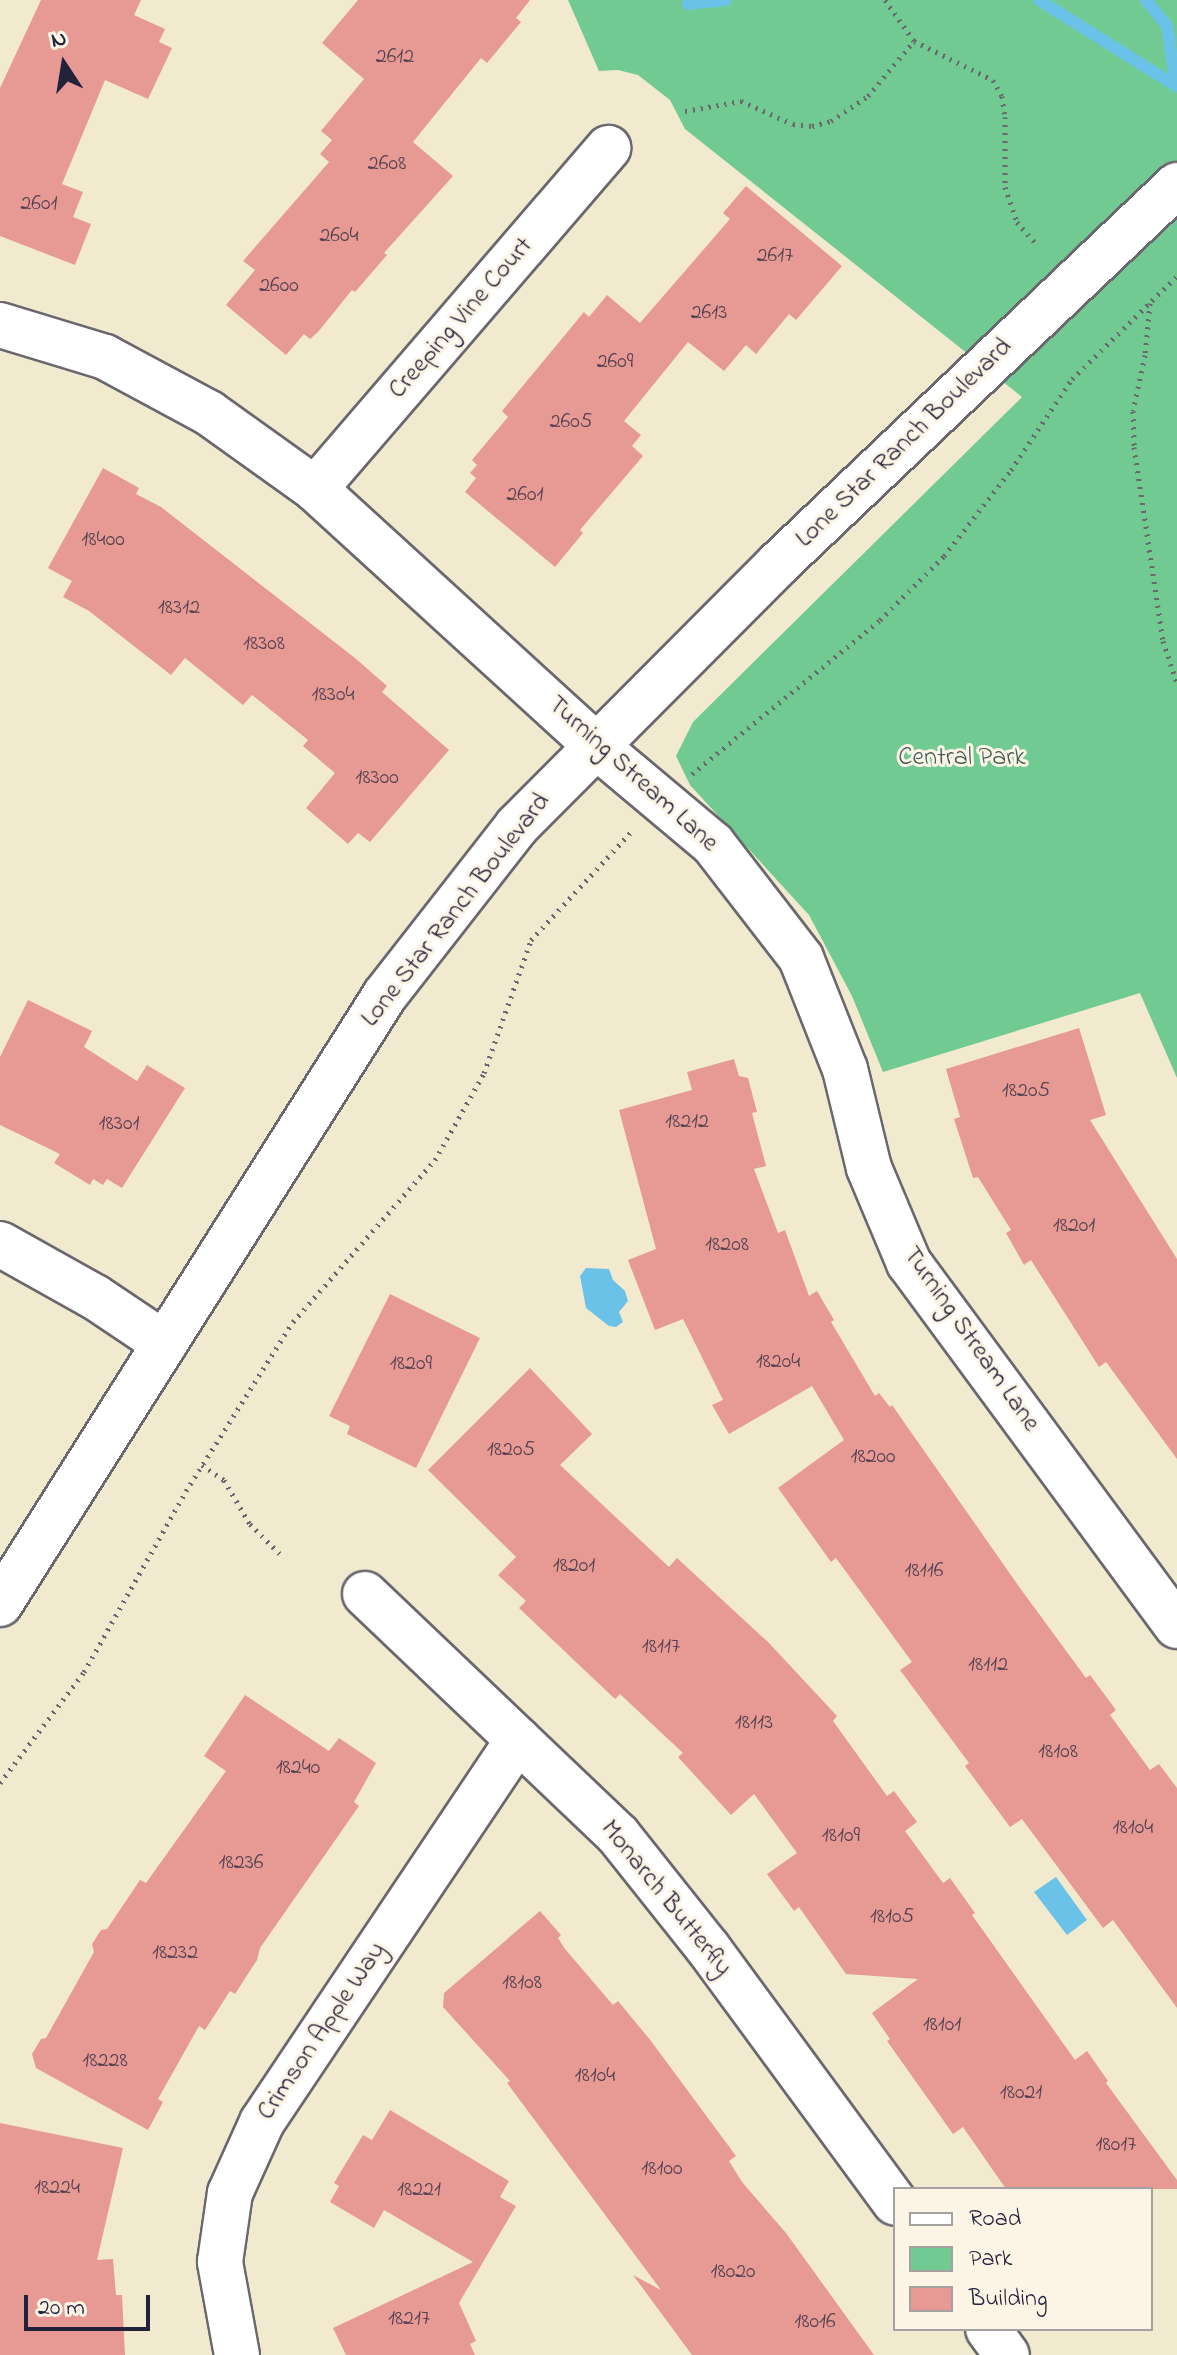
<!DOCTYPE html>
<style>
body{margin:0}
#map{position:relative;width:1177px;height:2355px;overflow:hidden;background:#f1eace;font-family:"Indie Flower",sans-serif}
div>[style]{position:absolute}
[style*='--x']{left:calc(var(--x)*1px);top:calc(var(--y)*1px);width:calc(var(--w)*1px);rotate:calc(var(--a)*1deg)}
.green>*{inset:0;background:#70ca91}
.water>*{inset:0;background:#6ac2e8}
.stream>*{height:12px;margin:-6px;padding:0 6px;transform-origin:6px;border-radius:6px;background:#6ac2e8}
.building>*{inset:0;background:#e79a94}
.path>*{height:5px;margin-top:-2.5px;transform-origin:0;background:repeating-linear-gradient(90deg,#6a686e 0 2px,transparent 0 8px)}
.roads{filter:drop-shadow(2px 0 #6a686e) drop-shadow(-2px 0 #6a686e) drop-shadow(0 2px #6a686e) drop-shadow(0 -2px #6a686e)}
.minor>*{height:44px;margin:-22px;padding:0 22px;transform-origin:22px;border-radius:22px;background:#fff}
span{translate:-50% -50%;white-space:nowrap;text-align:center;line-height:1.15;-webkit-text-stroke:6px #fcf5e5;paint-order:stroke}
.number-label{font-size:22px;color:#534051}
.number-label span{-webkit-text-stroke-width:0}
.street-label{font-size:26px;color:#22223b}
.park-label{font-size:26px;color:#3d5d59}
.legend{position:absolute;left:893px;top:2187px;width:260px;height:144px;box-sizing:border-box;background:#fcf5e5;border:2px solid #a5a1a1;margin:0;padding:10px 14px;list-style:none;font-size:24px;color:#22223b}
.legend li{display:flex;align-items:center;gap:16px;height:40px}
.legend b{width:40px;border:2px solid #a5a1a1}
.north{position:absolute;left:24px;top:24px;width:80px;height:80px;-webkit-text-stroke:6px #fcf5e5;paint-order:stroke;rotate:348deg;font-size:22px;font-weight:700;line-height:32px;text-align:center;color:#22223b}
.north::after{content:'';display:block;margin:auto;width:28px;height:36px;background:#22223b;clip-path:polygon(50% 0,100% 100%,50% 72%,0 100%)}
.scale{position:absolute;left:24px;top:2295px;width:126px;height:36px;box-sizing:border-box;border:4px solid #22223b;border-top:0;padding-left:10px;font-size:24px;line-height:28px;white-space:nowrap;color:#22223b;-webkit-text-stroke:6px #fcf5e5;paint-order:stroke}
</style>
<div id="map">
<div class="green">
<i style="clip-path:polygon(568px 0,1177px 0,1177px 1078px,1140px 993px,883px 1072px,852px 996px,809px 915px,690px 785px,676px 756px,693px 722px,1022px 397px,685px 129px,670px 100px,638px 75px,618px 70px,599px 71px)"></i>
</div>
<div class="water">
<i style="clip-path:polygon(586px 1268px,609px 1269px,613px 1280px,625px 1291px,628px 1301px,619px 1312px,623px 1322px,616px 1327px,609px 1326px,586px 1308px,580px 1276px)"></i>
<i style="clip-path:polygon(1056px 1877px,1087px 1920px,1067px 1935px,1034px 1892px)"></i>
</div>
<div class="stream">
<i style="--x:1039;--y:0;--w:162;--a:32.1"></i>
<i style="--x:1146;--y:0;--w:33;--a:51"></i>
<i style="--x:1167;--y:26;--w:61;--a:81.5"></i>
<i style="--x:688;--y:4;--w:38;--a:-6"></i>
</div>
<div class="building">
<i style="clip-path:polygon(41px 0,141px 0,134px 15px,165px 29px,159px 42px,172px 48px,148px 99px,105px 80px,62px 184px,83px 192px,73px 217px,91px 224px,75px 265px,0 236px,0 88px)"></i>
<i style="clip-path:polygon(358px 0,530px 0,516px 18px,521px 22px,487px 63px,481px 58px,413px 142px,453px 176px,384px 253px,387px 255px,355px 292px,352px 290px,318px 332px,310px 339px,304px 334px,286px 355px,226px 305px,255px 270px,243px 261px,329px 162px,320px 154px,332px 140px,321px 131px,364px 79px,322px 43px)"></i>
<i style="clip-path:polygon(746px 186px,842px 266px,796px 320px,789px 314px,756px 354px,746px 345px,724px 371px,688px 342px,624px 421px,641px 435px,632px 446px,643px 456px,580px 530px,583px 533px,555px 567px,465px 492px,476px 478px,470px 473px,477px 465px,472px 460px,508px 417px,502px 411px,584px 312px,589px 317px,607px 295px,640px 323px,730px 219px,723px 213px)"></i>
<i style="clip-path:polygon(103px 468px,139px 488px,136px 494px,161px 507px,355px 658px,387px 686px,382px 692px,449px 750px,370px 842px,358px 833px,348px 844px,306px 808px,335px 773px,303px 746px,308px 740px,252px 695px,243px 705px,185px 658px,171px 675px,89px 611px,63px 597px,72px 581px,48px 568px)"></i>
<i style="clip-path:polygon(28px 1000px,92px 1031px,84px 1047px,137px 1081px,147px 1065px,185px 1088px,122px 1188px,107px 1179px,103px 1185px,93px 1179px,90px 1185px,54px 1163px,60px 1154px,0 1125px,0 1057px)"></i>
<i style="clip-path:polygon(1079px 1028px,1106px 1115px,1090px 1120px,1177px 1259px,1177px 1459px,1106px 1362px,1099px 1367px,1031px 1260px,1024px 1265px,1006px 1233px,1011px 1230px,978px 1177px,973px 1178px,954px 1119px,960px 1117px,946px 1069px)"></i>
<i style="clip-path:polygon(734px 1059px,739px 1076px,748px 1078px,757px 1112px,752px 1113px,766px 1166px,754px 1169px,778px 1233px,785px 1230px,809px 1296px,817px 1291px,834px 1320px,831px 1322px,875px 1396px,879px 1393px,890px 1407px,892px 1405px,1020px 1588px,1086px 1678px,1090px 1675px,1116px 1710px,1110px 1715px,1150px 1770px,1159px 1764px,1177px 1788px,1177px 2008px,1113px 1920px,1103px 1928px,1022px 1819px,1010px 1827px,965px 1766px,969px 1763px,900px 1670px,912px 1662px,836px 1558px,831px 1562px,778px 1488px,844px 1440px,812px 1386px,729px 1434px,712px 1405px,723px 1400px,683px 1319px,655px 1330px,628px 1260px,656px 1249px,619px 1110px,692px 1090px,687px 1072px)"></i>
<i style="clip-path:polygon(390px 1294px,480px 1338px,416px 1468px,347px 1434px,350px 1426px,329px 1416px)"></i>
<i style="clip-path:polygon(530px 1368px,592px 1434px,560px 1465px,669px 1567px,677px 1558px,769px 1643px,837px 1716px,833px 1721px,887px 1796px,894px 1791px,917px 1822px,905px 1831px,943px 1883px,950px 1878px,975px 1913px,972px 1915px,1075px 2060px,1087px 2051px,1108px 2081px,1106px 2083px,1177px 2180px,1177px 2189px,1006px 2189px,963px 2127px,953px 2134px,887px 2041px,890px 2039px,872px 2013px,918px 1979px,846px 1974px,799px 1907px,794px 1911px,767px 1874px,797px 1853px,754px 1794px,731px 1815px,678px 1757px,683px 1753px,620px 1694px,615px 1699px,519px 1608px,526px 1601px,498px 1575px,516px 1557px,428px 1470px)"></i>
<i style="clip-path:polygon(245px 1695px,329px 1751px,339px 1738px,376px 1763px,354px 1802px,359px 1806px,260px 1948px,257px 1960px,235px 1994px,230px 1991px,205px 2030px,199px 2026px,158px 2099px,163px 2102px,148px 2130px,36px 2068px,32px 2054px,41px 2039px,46px 2038px,94px 1952px,92px 1944px,101px 1930px,107px 1929px,140px 1880px,146px 1883px,226px 1771px,204px 1756px)"></i>
<i style="clip-path:polygon(540px 1911px,561px 1935px,558px 1938px,565px 1949px,613px 2005px,618px 2001px,651px 2041px,736px 2156px,729px 2161px,742px 2182px,786px 2233px,874px 2355px,692px 2355px,633px 2275px,661px 2290px,507px 2083px,510px 2081px,443px 2007px,444px 1993px)"></i>
<i style="clip-path:polygon(390px 2110px,509px 2181px,500px 2197px,516px 2206px,459px 2303px,476px 2341px,470px 2344px,475px 2355px,346px 2355px,333px 2328px,473px 2262px,384px 2210px,374px 2228px,330px 2202px,339px 2186px,334px 2183px,363px 2135px,372px 2140px)"></i>
<i style="clip-path:polygon(0 2123px,123px 2148px,97px 2260px,113px 2259px,116px 2295px,122px 2295px,125px 2355px,0 2355px)"></i>
</div>
<div class="path">
<i style="--x:885;--y:0;--w:50;--a:54.7"></i>
<i style="--x:914;--y:41;--w:88;--a:26.3"></i>
<i style="--x:993;--y:80;--w:18;--a:61"></i>
<i style="--x:1002;--y:96;--w:21;--a:82"></i>
<i style="--x:1005;--y:117;--w:70;--a:90"></i>
<i style="--x:1005;--y:187;--w:37;--a:71"></i>
<i style="--x:1017;--y:222;--w:30;--a:49"></i>
<i style="--x:685;--y:111;--w:57;--a:-10.1"></i>
<i style="--x:741;--y:101;--w:57;--a:23.9"></i>
<i style="--x:793;--y:124;--w:19;--a:6"></i>
<i style="--x:812;--y:126;--w:20;--a:-15"></i>
<i style="--x:831;--y:121;--w:45;--a:-34"></i>
<i style="--x:868;--y:96;--w:72;--a:-50.1"></i>
<i style="--x:1150;--y:303;--w:52;--a:95.5"></i>
<i style="--x:1145;--y:355;--w:57;--a:102.1"></i>
<i style="--x:1133;--y:411;--w:36;--a:88"></i>
<i style="--x:1134;--y:447;--w:196;--a:81.5"></i>
<i style="--x:1163;--y:641;--w:44;--a:71.6"></i>
<i style="--x:692;--y:774;--w:243;--a:-39.3"></i>
<i style="--x:880;--y:620;--w:91;--a:-45"></i>
<i style="--x:944;--y:556;--w:109;--a:-52.1"></i>
<i style="--x:1011;--y:470;--w:110;--a:-56.2"></i>
<i style="--x:1072;--y:379;--w:147;--a:-44.4"></i>
<i style="--x:202;--y:1465;--w:27;--a:34"></i>
<i style="--x:224;--y:1480;--w:51;--a:59.4"></i>
<i style="--x:250;--y:1524;--w:44;--a:45"></i>
<i style="--x:0;--y:1783;--w:139;--a:-52.9"></i>
<i style="--x:84;--y:1672;--w:208;--a:-60.6"></i>
<i style="--x:186;--y:1491;--w:200;--a:-57.7"></i>
<i style="--x:293;--y:1322;--w:215;--a:-48.8"></i>
<i style="--x:435;--y:1160;--w:100;--a:-60.6"></i>
<i style="--x:484;--y:1073;--w:141;--a:-70.5"></i>
<i style="--x:531;--y:940;--w:150;--a:-47.2"></i>
</div>
<div class="roads">
<div class="minor">
<i style="--x:0;--y:325;--w:110;--a:16.9"></i>
<i style="--x:105;--y:357;--w:118;--a:28.3"></i>
<i style="--x:209;--y:413;--w:130;--a:35.6"></i>
<i style="--x:315;--y:489;--w:379;--a:42.4"></i>
<i style="--x:595;--y:745;--w:154;--a:40"></i>
<i style="--x:713;--y:844;--w:144;--a:52.3"></i>
<i style="--x:801;--y:958;--w:119;--a:68.4"></i>
<i style="--x:845;--y:1069;--w:102;--a:76.4"></i>
<i style="--x:869;--y:1168;--w:103;--a:67.2"></i>
<i style="--x:909;--y:1263;--w:451;--a:53.6"></i>
<i style="--x:315;--y:489;--w:450;--a:-49.3"></i>
<i style="--x:0;--y:1244;--w:109;--a:29.2"></i>
<i style="--x:95;--y:1297;--w:84;--a:33.9"></i>
<i style="--x:365;--y:1594;--w:349;--a:43.6"></i>
<i style="--x:618;--y:1835;--w:144;--a:51.5"></i>
<i style="--x:708;--y:1948;--w:316;--a:53.7"></i>
<i style="--x:0;--y:1604;--w:720;--a:-57.7"></i>
<i style="--x:385;--y:995;--w:214;--a:-52"></i>
<i style="--x:517;--y:826;--w:371;--a:-45.1"></i>
<i style="--x:779;--y:563;--w:549;--a:-43.52"></i>
<i style="--x:988;--y:2329;--w:32;--a:54"></i>
<i style="--x:237;--y:2355;--w:95;--a:-100.4"></i>
<i style="--x:220;--y:2262;--w:70;--a:-81.8"></i>
<i style="--x:230;--y:2193;--w:78;--a:-65.7"></i>
<i style="--x:262;--y:2122;--w:460;--a:-56.2"></i>
</div>
</div>
<div class="number-label">
<span style="left:395px;top:58px">2612</span>
<span style="left:387px;top:165px">2608</span>
<span style="left:39px;top:205px">2601</span>
<span style="left:339px;top:237px">2604</span>
<span style="left:775px;top:257px">2617</span>
<span style="left:279px;top:287px">2600</span>
<span style="left:709px;top:314px">2613</span>
<span style="left:615px;top:363px">2609</span>
<span style="left:571px;top:423px">2605</span>
<span style="left:525px;top:496px">2601</span>
<span style="left:103px;top:541px">18400</span>
<span style="left:179px;top:609px">18312</span>
<span style="left:264px;top:645px">18308</span>
<span style="left:333px;top:696px">18304</span>
<span style="left:377px;top:779px">18300</span>
<span style="left:1026px;top:1092px">18205</span>
<span style="left:687px;top:1123px">18212</span>
<span style="left:119px;top:1125px">18301</span>
<span style="left:1074px;top:1227px">18201</span>
<span style="left:727px;top:1246px">18208</span>
<span style="left:778px;top:1363px">18204</span>
<span style="left:411px;top:1365px">18209</span>
<span style="left:511px;top:1451px">18205</span>
<span style="left:873px;top:1458px">18200</span>
<span style="left:574px;top:1567px">18201</span>
<span style="left:924px;top:1572px">18116</span>
<span style="left:661px;top:1648px">18117</span>
<span style="left:988px;top:1666px">18112</span>
<span style="left:754px;top:1724px">18113</span>
<span style="left:1058px;top:1753px">18108</span>
<span style="left:298px;top:1769px">18240</span>
<span style="left:1133px;top:1829px">18104</span>
<span style="left:841px;top:1837px">18109</span>
<span style="left:241px;top:1864px">18236</span>
<span style="left:892px;top:1918px">18105</span>
<span style="left:175px;top:1954px">18232</span>
<span style="left:522px;top:1984px">18108</span>
<span style="left:942px;top:2026px">18101</span>
<span style="left:105px;top:2062px">18228</span>
<span style="left:595px;top:2077px">18104</span>
<span style="left:1021px;top:2094px">18021</span>
<span style="left:1116px;top:2146px">18017</span>
<span style="left:662px;top:2170px">18100</span>
<span style="left:57px;top:2189px">18224</span>
<span style="left:419px;top:2191px">18221</span>
<span style="left:733px;top:2273px">18020</span>
<span style="left:409px;top:2320px">18217</span>
<span style="left:815px;top:2323px">18016</span>
</div>
<div class="street-label">
<span style="left:462px;top:319px;rotate:-49deg">Creeping Vine Court</span>
<span style="left:905px;top:444px;rotate:-44deg">Lone Star Ranch Boulevard</span>
<span style="left:632px;top:775px;rotate:42deg">Turning Stream Lane</span>
<span style="left:457px;top:911px;rotate:-52deg">Lone Star Ranch Boulevard</span>
<span style="left:970px;top:1340px;rotate:55deg">Turning Stream Lane</span>
<span style="left:665px;top:1899px;rotate:51deg">Monarch Butterfly</span>
<span style="left:323px;top:2032px;rotate:-56deg">Crimson Apple Way</span>
</div>
<div class="park-label">
<span style="left:962px;top:759px">Central Park</span>
</div>
<ul class="legend">
<li><b style="height:10px;background:#fff"></b>Road</li>
<li><b style="height:22px;background:#70ca91"></b>Park</li>
<li><b style="height:22px;background:#e79a94"></b>Building</li>
</ul>
<div class="north">N</div>
<div class="scale">20 m</div>
</div>
